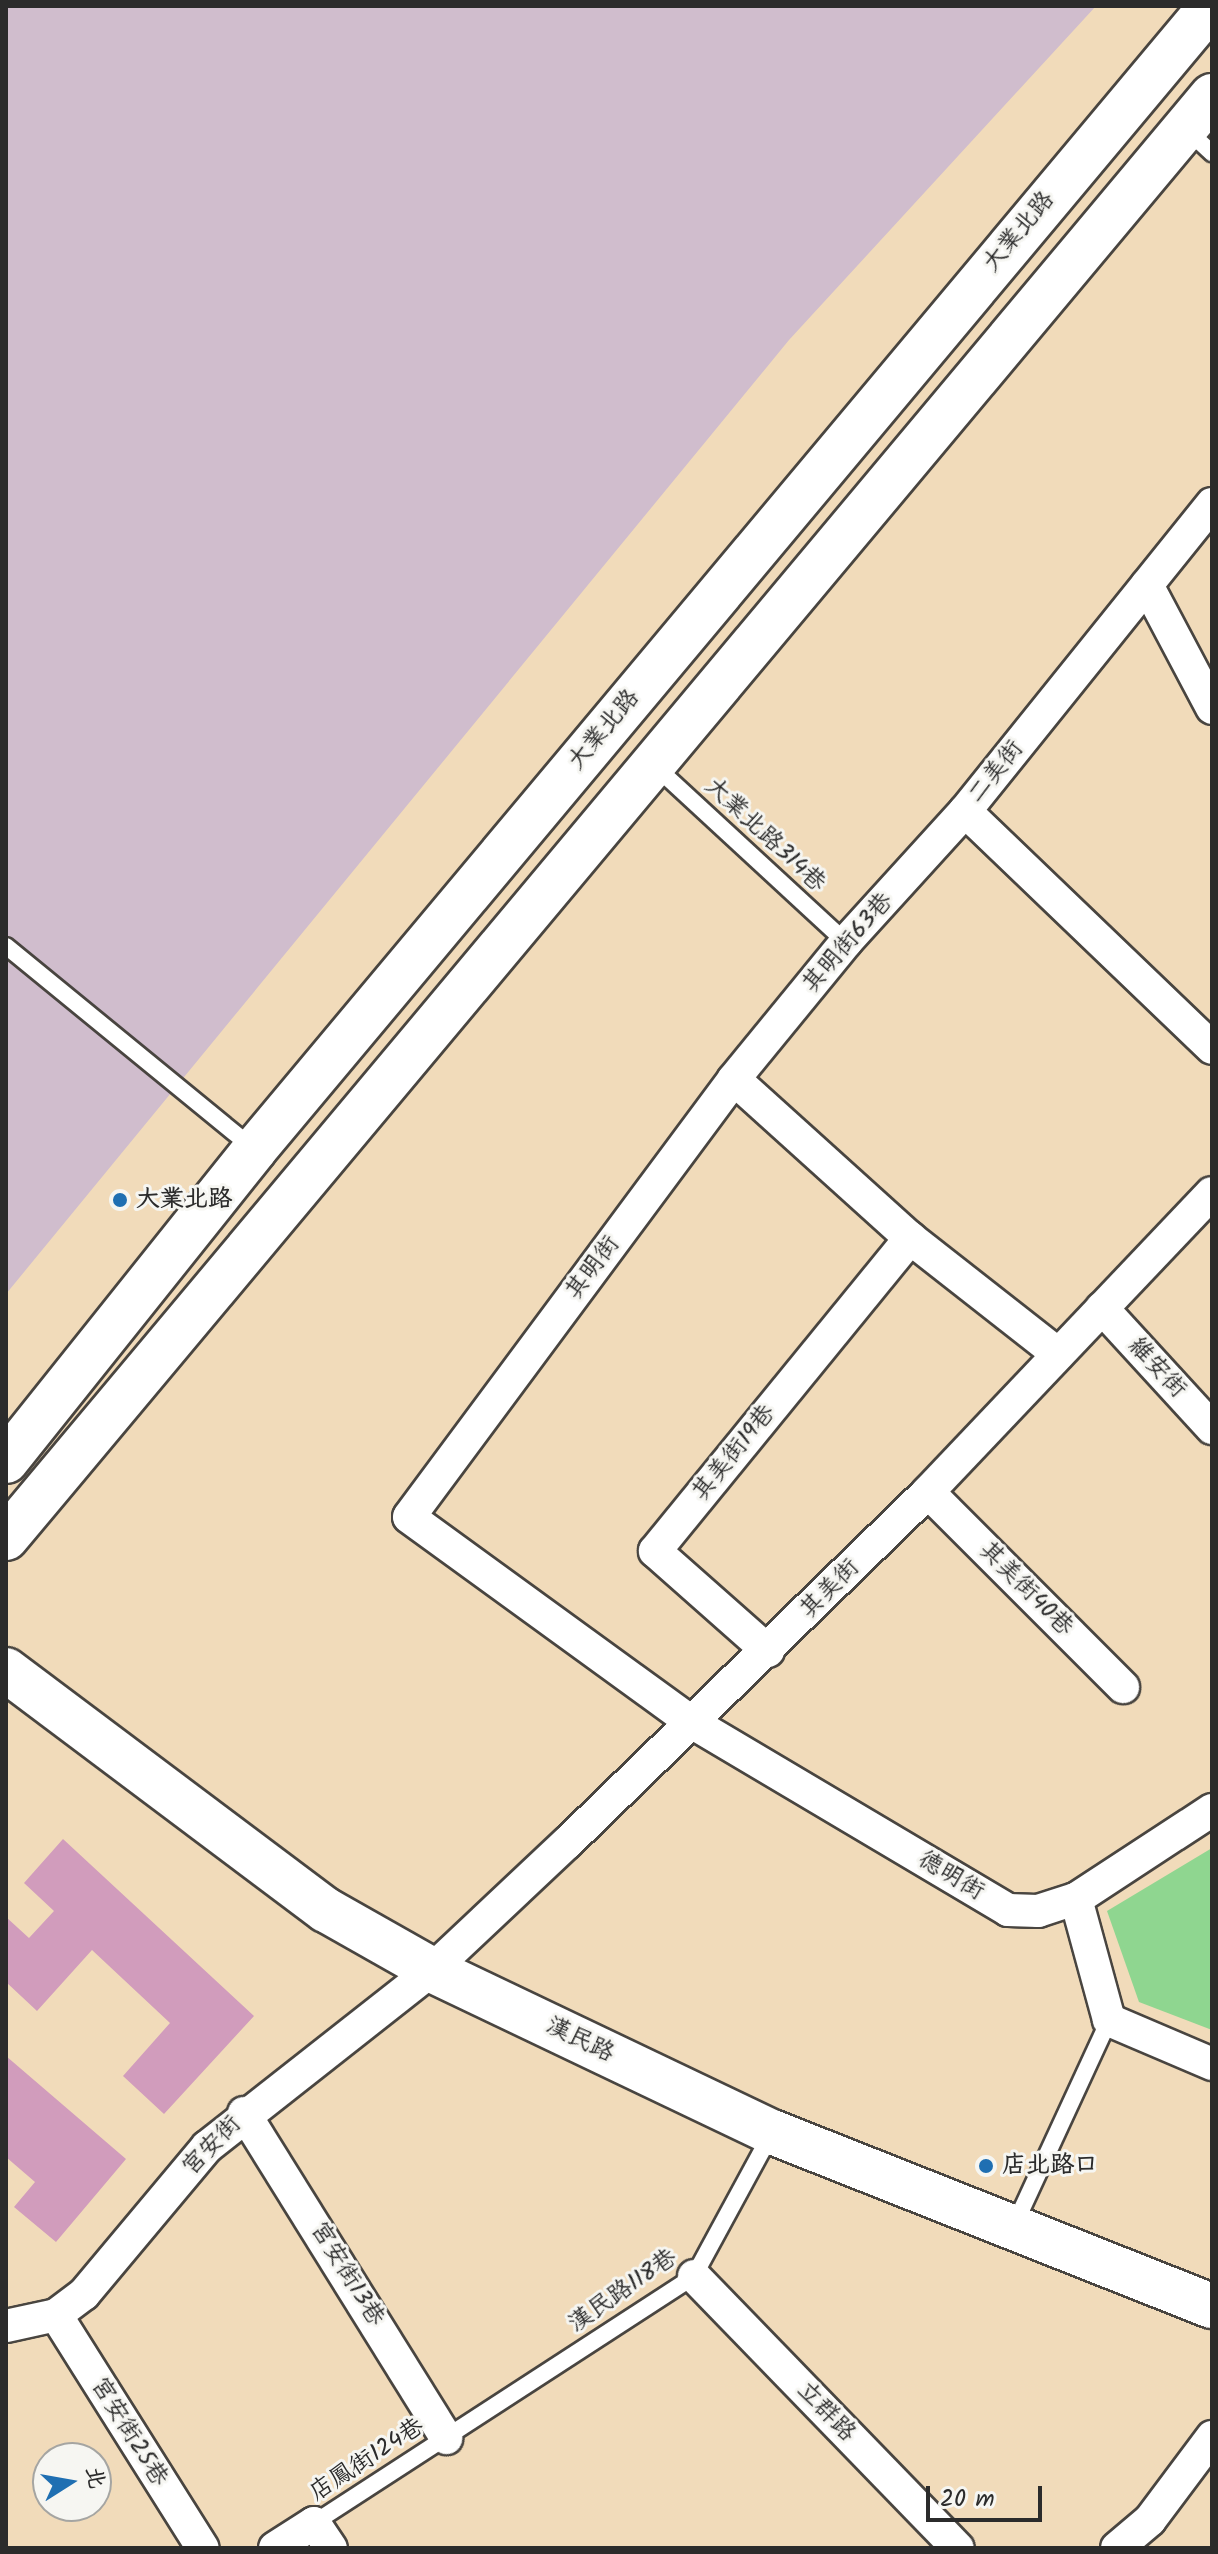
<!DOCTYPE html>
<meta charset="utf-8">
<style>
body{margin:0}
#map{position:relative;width:1218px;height:2554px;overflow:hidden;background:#f1dbba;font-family:Kalam,"LXGW WenKai TC",sans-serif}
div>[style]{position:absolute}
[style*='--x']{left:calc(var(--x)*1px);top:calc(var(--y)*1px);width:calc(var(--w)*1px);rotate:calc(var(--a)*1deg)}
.industrial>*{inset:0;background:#d0bdcd}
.green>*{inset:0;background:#8fd690}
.building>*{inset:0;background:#d19cbc}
.roads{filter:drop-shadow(2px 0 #494540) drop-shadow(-2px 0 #494540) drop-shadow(0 2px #494540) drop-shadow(0 -2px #494540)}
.lane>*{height:16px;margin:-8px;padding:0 8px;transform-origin:8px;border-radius:8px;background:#fff}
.street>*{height:32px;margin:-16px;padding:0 16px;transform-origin:16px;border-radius:16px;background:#fff}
.secondary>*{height:44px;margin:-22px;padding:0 22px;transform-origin:22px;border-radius:22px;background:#fff}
.dots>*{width:22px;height:22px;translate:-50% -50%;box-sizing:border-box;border:4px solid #f6f6f2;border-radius:50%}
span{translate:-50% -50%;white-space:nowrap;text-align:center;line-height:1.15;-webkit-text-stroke:6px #f6f6f2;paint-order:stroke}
.street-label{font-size:24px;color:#2b2b2b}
.poi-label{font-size:24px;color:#2b2b2b;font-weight:700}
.left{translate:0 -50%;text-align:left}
.frame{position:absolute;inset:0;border:8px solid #2b2b2b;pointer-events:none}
.north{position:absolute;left:32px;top:2442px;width:80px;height:80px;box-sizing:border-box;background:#f6f6f2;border:2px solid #a5a5a2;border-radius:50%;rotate:79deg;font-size:22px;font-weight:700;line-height:32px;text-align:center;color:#2b2b2b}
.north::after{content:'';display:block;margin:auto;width:28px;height:36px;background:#1f6fb2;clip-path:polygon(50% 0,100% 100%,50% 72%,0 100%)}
.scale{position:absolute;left:926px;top:2486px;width:116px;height:36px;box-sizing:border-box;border:4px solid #2b2b2b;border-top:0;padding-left:10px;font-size:24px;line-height:28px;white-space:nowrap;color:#2b2b2b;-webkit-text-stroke:6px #f6f6f2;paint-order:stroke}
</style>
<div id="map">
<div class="industrial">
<i style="clip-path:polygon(6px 6px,1096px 6px,789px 340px,6px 1294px)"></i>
</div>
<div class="green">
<i style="clip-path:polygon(1212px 1848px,1212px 2030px,1139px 2002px,1107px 1911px)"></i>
</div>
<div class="building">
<i style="clip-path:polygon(63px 1839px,254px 2016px,164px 2114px,123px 2076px,170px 2023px,92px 1950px,37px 2011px,6px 1982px,6px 1917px,29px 1938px,54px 1911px,24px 1883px)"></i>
<i style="clip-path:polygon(6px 2056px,126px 2159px,56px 2242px,14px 2207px,35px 2182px,6px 2157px)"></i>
</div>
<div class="roads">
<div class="lane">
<i style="--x:1185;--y:128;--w:37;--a:43"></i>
<i style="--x:655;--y:766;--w:260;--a:42.7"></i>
<i style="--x:6;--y:946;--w:319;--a:39.3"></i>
<i style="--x:1014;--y:2226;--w:227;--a:-65.2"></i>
<i style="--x:314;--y:2523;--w:453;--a:-33"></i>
<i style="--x:694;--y:2276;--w:162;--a:-61.5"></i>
</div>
<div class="street">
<i style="--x:1212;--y:504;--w:394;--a:128.8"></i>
<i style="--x:965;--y:811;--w:177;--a:132.3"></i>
<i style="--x:846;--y:942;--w:177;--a:129.3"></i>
<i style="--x:734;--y:1079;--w:545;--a:126.58"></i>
<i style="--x:409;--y:1517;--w:351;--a:36"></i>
<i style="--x:693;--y:1723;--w:366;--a:30.7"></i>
<i style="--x:1008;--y:1910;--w:30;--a:2"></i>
<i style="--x:1038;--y:1911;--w:40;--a:-18"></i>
<i style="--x:1076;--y:1899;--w:163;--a:-33.2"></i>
<i style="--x:1147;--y:585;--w:139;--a:62.1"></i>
<i style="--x:965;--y:811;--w:342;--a:43.8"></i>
<i style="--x:734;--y:1079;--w:237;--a:42.1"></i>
<i style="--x:910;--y:1238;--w:188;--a:38.1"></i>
<i style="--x:1102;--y:1308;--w:163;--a:47.5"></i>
<i style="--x:928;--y:1492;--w:276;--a:45"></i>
<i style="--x:768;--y:1651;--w:151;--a:-138.5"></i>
<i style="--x:655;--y:1551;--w:404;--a:-50.8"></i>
<i style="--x:1076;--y:1899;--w:125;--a:74.7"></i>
<i style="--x:1109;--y:2020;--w:112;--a:23.1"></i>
<i style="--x:244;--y:2113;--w:383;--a:58.1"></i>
<i style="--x:694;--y:2276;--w:379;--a:45.9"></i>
<i style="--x:56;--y:2315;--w:275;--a:57.8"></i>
<i style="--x:6;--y:2326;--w:51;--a:-12.4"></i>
<i style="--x:56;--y:2315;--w:35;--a:-37"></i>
<i style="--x:84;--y:2294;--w:192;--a:-50.1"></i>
<i style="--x:207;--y:2147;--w:286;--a:-38.2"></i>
<i style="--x:432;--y:1970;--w:185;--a:-43.3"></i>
<i style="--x:567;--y:1843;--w:504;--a:-44.2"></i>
<i style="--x:928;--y:1492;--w:412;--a:-46.5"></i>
<i style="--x:275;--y:2548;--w:46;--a:-32.7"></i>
<i style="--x:314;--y:2523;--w:30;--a:56"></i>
<i style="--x:1117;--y:2548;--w:43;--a:-40.3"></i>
<i style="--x:1150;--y:2520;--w:104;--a:-53.2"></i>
</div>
<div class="secondary">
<i style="--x:6;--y:1461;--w:399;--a:-51.4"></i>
<i style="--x:255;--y:1149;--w:1490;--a:-50.09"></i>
<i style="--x:6;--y:1538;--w:1880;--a:-50.09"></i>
<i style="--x:6;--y:1670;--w:400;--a:36.9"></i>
<i style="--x:326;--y:1910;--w:122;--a:29.5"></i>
<i style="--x:432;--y:1970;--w:377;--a:25.5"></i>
<i style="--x:772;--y:2132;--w:473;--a:21.6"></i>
</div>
</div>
<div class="dots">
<i style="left:120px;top:1200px;background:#1f6fb2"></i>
<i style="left:986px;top:2166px;background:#1f6fb2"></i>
</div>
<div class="street-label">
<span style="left:1019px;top:232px;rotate:-50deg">大業北路</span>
<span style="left:604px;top:730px;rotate:-50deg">大業北路</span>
<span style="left:996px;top:772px;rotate:-51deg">二美街</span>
<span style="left:765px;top:835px;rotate:43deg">大業北路314巷</span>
<span style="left:848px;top:943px;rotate:-49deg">其明街63巷</span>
<span style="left:593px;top:1268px;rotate:-53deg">其明街</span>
<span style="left:1157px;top:1368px;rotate:47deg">維安街</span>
<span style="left:734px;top:1453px;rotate:-51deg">其美街19巷</span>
<span style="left:830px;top:1589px;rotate:-45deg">其美街</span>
<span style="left:1026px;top:1589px;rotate:45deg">其美街40巷</span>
<span style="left:951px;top:1876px;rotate:31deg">德明街</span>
<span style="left:580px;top:2040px;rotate:26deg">漢民路</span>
<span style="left:212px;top:2146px;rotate:-46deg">宮安街</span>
<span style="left:347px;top:2274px;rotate:58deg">宮安街13巷</span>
<span style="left:623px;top:2291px;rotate:-35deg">漢民路118巷</span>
<span style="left:826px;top:2412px;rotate:46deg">立群路</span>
<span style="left:129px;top:2432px;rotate:58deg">宮安街25巷</span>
<span style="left:367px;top:2460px;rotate:-33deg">店鳳街124巷</span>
</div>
<div class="poi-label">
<span class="left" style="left:136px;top:1200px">大業北路</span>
<span class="left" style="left:1002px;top:2166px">店北路口</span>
</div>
<div class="frame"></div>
<div class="north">北</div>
<div class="scale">20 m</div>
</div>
